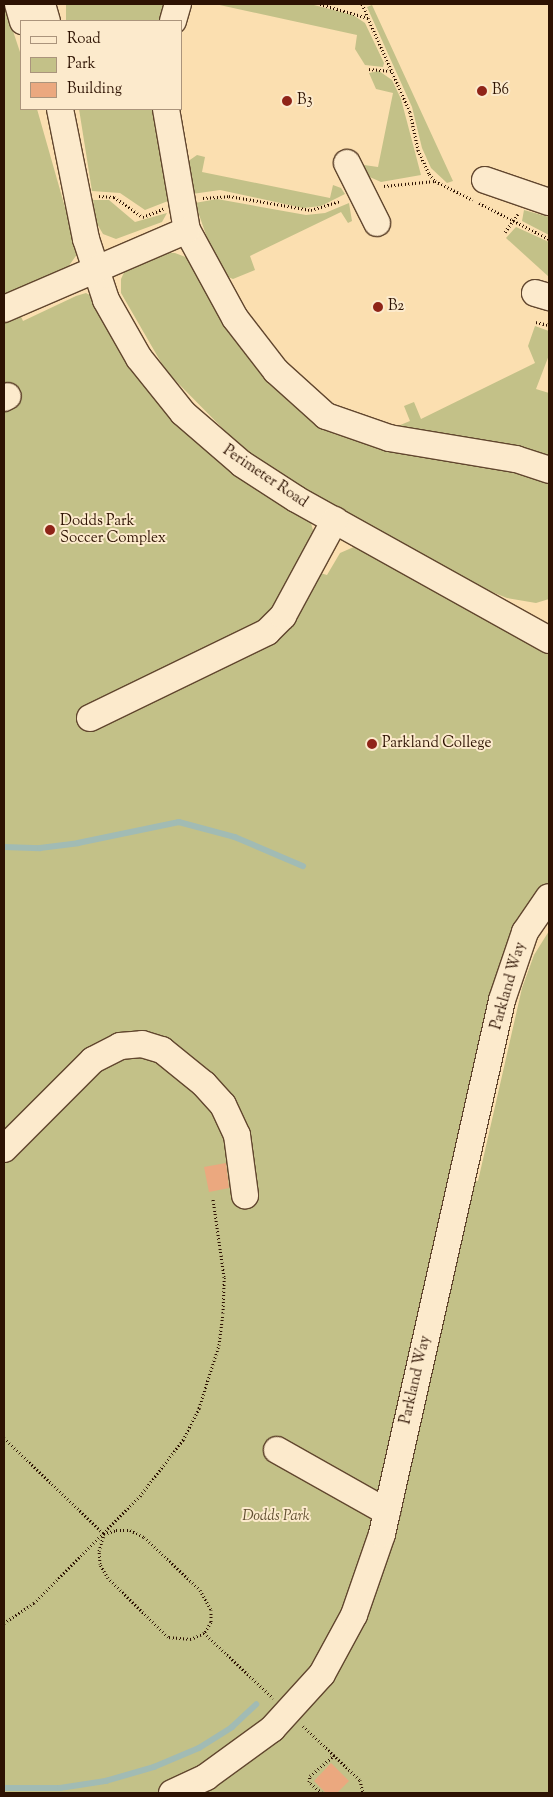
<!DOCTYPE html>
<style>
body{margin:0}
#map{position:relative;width:553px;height:1797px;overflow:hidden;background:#fbdfb0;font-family:"Sorts Mill Goudy",serif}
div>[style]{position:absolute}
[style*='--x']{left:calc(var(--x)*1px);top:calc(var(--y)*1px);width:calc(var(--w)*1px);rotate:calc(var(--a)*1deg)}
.green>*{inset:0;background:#c3c188}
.stream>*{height:5.5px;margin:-2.75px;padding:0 2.75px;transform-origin:2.75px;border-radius:2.75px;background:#a1bbb4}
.building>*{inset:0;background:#eba87f}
.path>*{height:3px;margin-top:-1.5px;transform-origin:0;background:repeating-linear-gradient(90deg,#2e1303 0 1px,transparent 0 3.5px)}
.roads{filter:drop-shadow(1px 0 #61462e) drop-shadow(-1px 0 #61462e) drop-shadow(0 1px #61462e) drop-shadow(0 -1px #61462e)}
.minor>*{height:26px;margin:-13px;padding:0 13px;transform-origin:13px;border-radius:13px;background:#fceacc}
.dots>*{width:14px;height:14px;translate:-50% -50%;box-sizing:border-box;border:2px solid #fceacc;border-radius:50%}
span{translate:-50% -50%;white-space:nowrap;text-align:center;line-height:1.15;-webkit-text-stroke:4px #fceacc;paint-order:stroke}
.poi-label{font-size:15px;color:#2e1303}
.left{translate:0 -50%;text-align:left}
.street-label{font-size:15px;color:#2e1303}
.park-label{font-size:15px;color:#625032;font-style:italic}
.frame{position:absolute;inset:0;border:5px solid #2e1303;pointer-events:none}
.legend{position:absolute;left:20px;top:20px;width:162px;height:90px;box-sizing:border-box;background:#fceacc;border:1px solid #aa947c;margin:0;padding:6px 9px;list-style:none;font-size:15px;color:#2e1303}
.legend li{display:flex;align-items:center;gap:10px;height:25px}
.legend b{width:25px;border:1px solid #aa947c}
</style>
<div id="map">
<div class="green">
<i style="clip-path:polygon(4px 4px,21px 55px,21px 109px,37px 109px,78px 253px,68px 267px,11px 294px,23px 321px,76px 296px,86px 293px,95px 298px,125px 351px,311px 523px,314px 534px,296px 566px,327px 575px,340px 553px,356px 546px,549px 653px,549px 885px,453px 1181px,478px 1181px,522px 988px,534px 955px,549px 931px,549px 1793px,4px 1793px)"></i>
<i style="clip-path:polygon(66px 4px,164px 4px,161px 21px,66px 21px)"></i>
<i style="clip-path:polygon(215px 4px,310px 4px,353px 15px,365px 23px,384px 63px,383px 67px,365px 65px,355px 49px,357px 35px)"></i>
<i style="clip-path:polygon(372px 5px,453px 181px,447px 183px,431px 168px,422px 148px,412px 107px,367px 7px)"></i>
<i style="clip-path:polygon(379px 71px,392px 80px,401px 99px,421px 175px,381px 182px,363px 174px,364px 165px,378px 167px,393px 93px,376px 89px,369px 73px)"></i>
<i style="clip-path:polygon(79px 109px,155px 109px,168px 201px,145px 210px,120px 193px,92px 191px)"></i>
<i style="clip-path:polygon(197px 155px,205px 157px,202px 172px,330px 198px,333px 185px,341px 188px,345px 194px,321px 206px,303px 208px,220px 190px,192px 194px,187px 162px)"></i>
<i style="clip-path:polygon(217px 199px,306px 215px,325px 213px,349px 203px,352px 221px,348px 223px,341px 212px,250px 256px,255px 270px,233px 279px,223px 275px,214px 258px,195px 203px)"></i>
<i style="clip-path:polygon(93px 200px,109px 200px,135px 222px,167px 213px,162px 222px,116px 239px,103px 234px,96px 222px)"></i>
<i style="clip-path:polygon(524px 210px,549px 217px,549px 235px,522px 221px)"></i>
<i style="clip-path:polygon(516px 227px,549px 242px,549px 277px,506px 238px)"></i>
<i style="clip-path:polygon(162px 253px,175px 253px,188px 258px,241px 348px,289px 402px,334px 434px,537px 476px,549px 484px,549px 599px,536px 603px,507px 598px,477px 586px,280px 475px,239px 445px,166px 371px,121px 293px,121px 279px,127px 266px)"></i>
<i style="clip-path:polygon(535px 326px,549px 331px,549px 355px,536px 389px,549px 393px,549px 457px,393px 428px,410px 421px,404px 406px,414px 402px,421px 419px,535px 363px,528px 346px)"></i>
</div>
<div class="stream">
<i style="--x:4;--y:847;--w:36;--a:2"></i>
<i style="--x:40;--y:848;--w:38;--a:-7"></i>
<i style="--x:78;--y:843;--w:103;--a:-11.7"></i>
<i style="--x:179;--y:822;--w:58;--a:15"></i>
<i style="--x:235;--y:837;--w:74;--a:23.1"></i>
<i style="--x:4;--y:1788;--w:56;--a:0"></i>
<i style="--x:60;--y:1788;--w:47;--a:-8.7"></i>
<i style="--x:106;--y:1781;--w:50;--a:-16.3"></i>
<i style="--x:154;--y:1767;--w:49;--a:-22.9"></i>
<i style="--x:199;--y:1748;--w:39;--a:-32"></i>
<i style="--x:232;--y:1727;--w:33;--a:-43"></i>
</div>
<div class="building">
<i style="clip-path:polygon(226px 1163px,229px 1188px,209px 1192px,204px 1167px)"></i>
<i style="clip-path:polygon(331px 1763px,349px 1781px,337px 1793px,326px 1793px,314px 1781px)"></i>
</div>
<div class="path">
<i style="--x:320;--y:4;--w:50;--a:16.3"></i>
<i style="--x:368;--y:18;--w:103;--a:65.9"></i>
<i style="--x:410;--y:112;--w:39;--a:78"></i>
<i style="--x:418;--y:150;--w:26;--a:65"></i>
<i style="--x:429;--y:174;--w:9;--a:49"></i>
<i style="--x:435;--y:181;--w:42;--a:26.6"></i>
<i style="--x:362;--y:4;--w:14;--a:65"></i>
<i style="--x:369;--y:69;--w:23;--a:5"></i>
<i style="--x:384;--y:186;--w:51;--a:-5.6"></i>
<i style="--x:99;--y:196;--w:15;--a:4"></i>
<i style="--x:114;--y:197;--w:35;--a:35"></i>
<i style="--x:143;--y:217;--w:22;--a:-22"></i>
<i style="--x:203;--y:198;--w:26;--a:-4"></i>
<i style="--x:229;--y:196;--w:83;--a:9.7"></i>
<i style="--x:311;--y:210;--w:31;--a:-17"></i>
<i style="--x:479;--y:203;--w:79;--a:27.2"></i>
<i style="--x:505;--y:232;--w:22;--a:-54"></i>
<i style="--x:536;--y:322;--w:13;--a:13"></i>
<i style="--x:4;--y:1438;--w:139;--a:43.8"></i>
<i style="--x:116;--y:1530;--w:14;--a:0"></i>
<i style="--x:130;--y:1530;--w:16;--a:27"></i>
<i style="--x:144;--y:1537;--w:77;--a:43.4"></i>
<i style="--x:200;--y:1590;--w:23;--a:61"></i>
<i style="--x:211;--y:1610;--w:12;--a:90"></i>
<i style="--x:211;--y:1622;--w:13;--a:122"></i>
<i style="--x:204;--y:1633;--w:14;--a:155"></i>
<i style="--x:191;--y:1639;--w:23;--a:-175"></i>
<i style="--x:168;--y:1637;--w:84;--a:-135.5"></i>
<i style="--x:108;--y:1578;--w:16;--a:-120"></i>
<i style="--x:100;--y:1564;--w:13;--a:-94"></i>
<i style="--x:99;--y:1551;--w:18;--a:-74"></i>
<i style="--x:104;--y:1534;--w:13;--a:-18"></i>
<i style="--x:4;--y:1623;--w:36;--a:-34"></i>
<i style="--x:34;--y:1603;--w:151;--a:-45.3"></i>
<i style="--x:140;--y:1496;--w:71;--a:-52.5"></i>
<i style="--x:183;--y:1440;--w:36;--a:-63"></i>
<i style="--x:199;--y:1408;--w:66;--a:-72.4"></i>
<i style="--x:219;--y:1345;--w:32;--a:-83"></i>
<i style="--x:223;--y:1313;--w:36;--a:-88"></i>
<i style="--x:224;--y:1277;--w:79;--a:-98"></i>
<i style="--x:204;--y:1633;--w:95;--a:43.3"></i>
<i style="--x:303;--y:1726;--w:79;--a:43.5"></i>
<i style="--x:360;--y:1780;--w:13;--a:77"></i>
<i style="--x:322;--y:1793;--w:17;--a:-140"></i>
<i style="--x:309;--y:1782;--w:6;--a:-81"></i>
<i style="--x:310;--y:1776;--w:32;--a:-41"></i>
</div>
<div class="roads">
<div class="minor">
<i style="--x:18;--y:4;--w:18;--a:74"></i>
<i style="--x:42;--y:4;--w:18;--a:74"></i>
<i style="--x:173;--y:21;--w:18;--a:-74"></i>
<i style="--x:60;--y:109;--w:133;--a:78.7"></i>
<i style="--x:86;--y:239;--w:64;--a:71.8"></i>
<i style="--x:106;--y:300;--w:67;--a:60.4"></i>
<i style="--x:139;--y:358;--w:70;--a:51.3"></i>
<i style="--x:183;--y:413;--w:78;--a:40.8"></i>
<i style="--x:242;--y:464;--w:64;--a:32.9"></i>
<i style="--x:296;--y:499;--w:290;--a:29.1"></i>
<i style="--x:166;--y:109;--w:123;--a:80.2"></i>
<i style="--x:187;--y:230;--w:100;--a:61.4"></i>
<i style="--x:235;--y:318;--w:67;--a:52.3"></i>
<i style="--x:276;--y:371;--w:67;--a:42"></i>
<i style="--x:326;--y:416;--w:67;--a:19.2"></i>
<i style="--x:389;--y:438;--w:129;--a:9.4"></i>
<i style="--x:516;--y:459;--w:35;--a:18"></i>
<i style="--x:347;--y:163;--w:67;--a:63.4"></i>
<i style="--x:485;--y:180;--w:68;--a:19"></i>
<i style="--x:535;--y:293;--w:15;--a:16"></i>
<i style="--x:4;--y:309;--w:199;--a:-23.3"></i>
<i style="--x:4;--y:398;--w:4;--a:-27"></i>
<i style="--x:90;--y:718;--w:197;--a:-25.9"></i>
<i style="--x:267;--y:632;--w:23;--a:-45"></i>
<i style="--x:283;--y:616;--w:109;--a:-61.6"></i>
<i style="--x:4;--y:1149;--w:126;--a:-45"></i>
<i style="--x:93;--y:1060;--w:30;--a:-27"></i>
<i style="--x:120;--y:1046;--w:22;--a:-5"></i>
<i style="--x:142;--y:1044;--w:21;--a:17"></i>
<i style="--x:162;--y:1050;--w:54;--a:39"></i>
<i style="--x:204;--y:1084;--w:28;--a:48"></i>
<i style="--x:223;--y:1105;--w:33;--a:65"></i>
<i style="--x:237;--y:1135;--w:61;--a:82.4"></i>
<i style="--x:277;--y:1450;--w:126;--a:29.4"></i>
<i style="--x:172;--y:1793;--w:38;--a:-25"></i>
<i style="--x:206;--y:1777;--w:82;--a:-36"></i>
<i style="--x:272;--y:1729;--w:74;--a:-47.7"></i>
<i style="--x:322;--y:1674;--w:67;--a:-61.5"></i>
<i style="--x:354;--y:1615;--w:86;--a:-70.9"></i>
<i style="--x:382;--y:1534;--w:547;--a:-77.33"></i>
<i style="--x:502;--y:1000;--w:72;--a:-71.3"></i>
<i style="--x:525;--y:932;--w:42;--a:-55.6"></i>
</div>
</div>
<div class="dots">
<i style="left:482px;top:91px;background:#8f2418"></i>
<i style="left:287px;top:101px;background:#8f2418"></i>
<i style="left:378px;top:307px;background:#8f2418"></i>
<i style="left:50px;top:530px;background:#8f2418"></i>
<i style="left:372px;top:744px;background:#8f2418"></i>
</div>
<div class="poi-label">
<span class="left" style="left:492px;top:91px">B6</span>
<span class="left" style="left:297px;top:101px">B3</span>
<span class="left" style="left:388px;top:307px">B2</span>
<span class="left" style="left:60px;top:530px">Dodds Park<br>Soccer Complex</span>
<span class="left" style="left:382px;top:744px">Parkland College</span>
</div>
<div class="street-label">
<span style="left:265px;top:477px;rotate:34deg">Perimeter Road</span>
<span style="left:509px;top:986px;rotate:-74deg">Parkland Way</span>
<span style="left:416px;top:1380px;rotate:-77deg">Parkland Way</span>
</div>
<div class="park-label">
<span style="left:276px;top:1517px">Dodds Park</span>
</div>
<div class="frame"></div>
<ul class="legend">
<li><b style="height:6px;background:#fceacc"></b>Road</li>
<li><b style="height:14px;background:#c3c188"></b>Park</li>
<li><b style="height:14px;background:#eba87f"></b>Building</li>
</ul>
</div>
